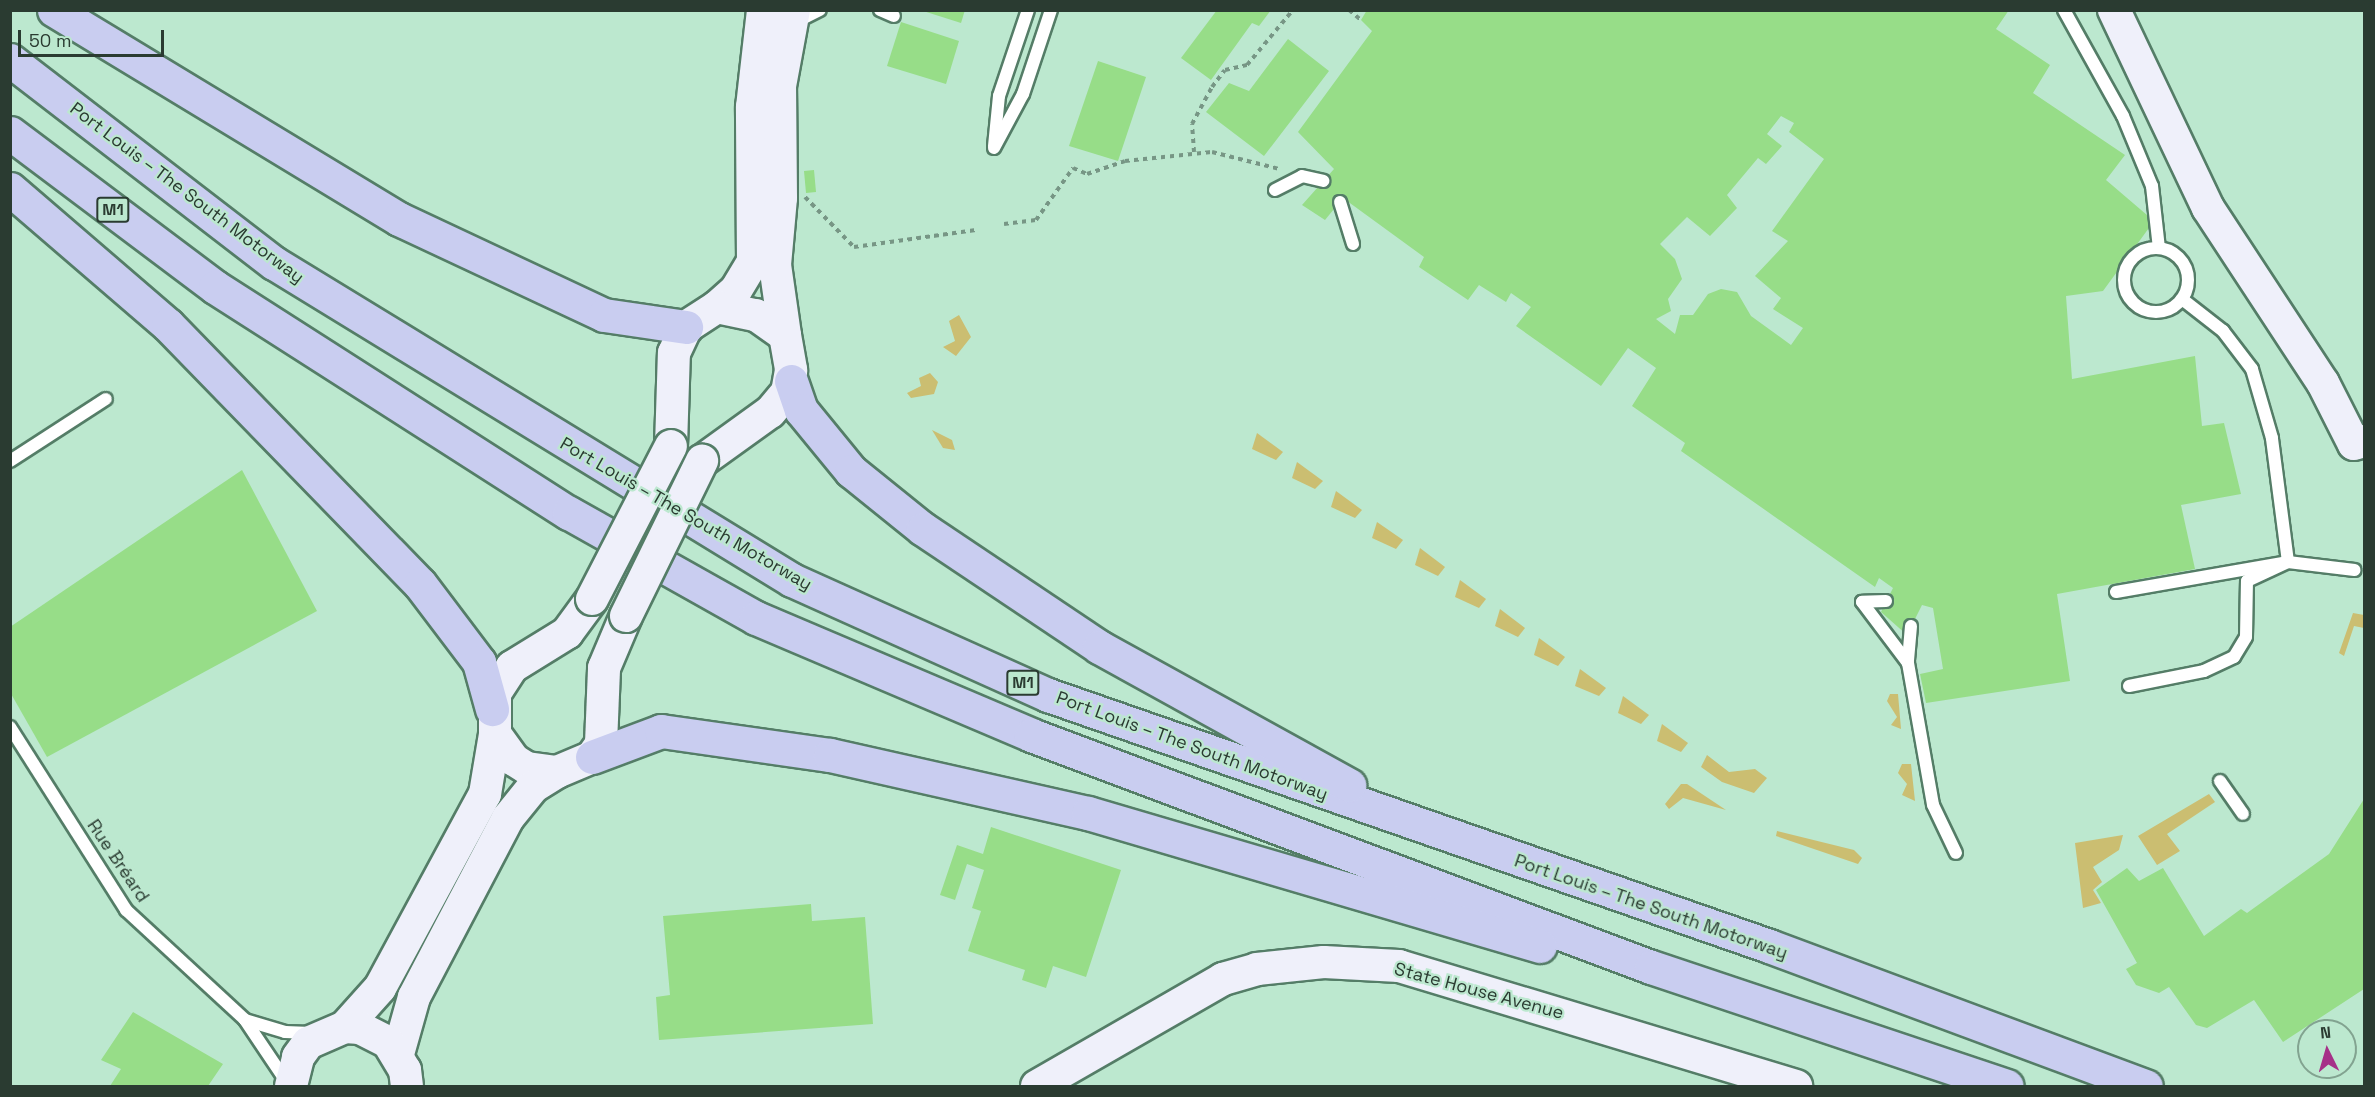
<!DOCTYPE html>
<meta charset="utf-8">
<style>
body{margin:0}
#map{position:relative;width:2375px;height:1097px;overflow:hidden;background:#bce8cf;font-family:"Space Grotesk",sans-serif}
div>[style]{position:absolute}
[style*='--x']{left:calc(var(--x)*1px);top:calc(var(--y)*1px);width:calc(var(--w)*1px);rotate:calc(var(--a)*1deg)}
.green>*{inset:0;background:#cbbe71}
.building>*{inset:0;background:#97dd88}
.path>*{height:4px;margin-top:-2px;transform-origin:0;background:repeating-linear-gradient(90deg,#779685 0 4.5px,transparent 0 9px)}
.roads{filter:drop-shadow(2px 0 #547d67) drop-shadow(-2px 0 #547d67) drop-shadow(0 2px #547d67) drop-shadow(0 -2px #547d67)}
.lane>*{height:12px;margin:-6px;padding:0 6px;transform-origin:6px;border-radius:6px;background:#fff}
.lane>.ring{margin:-6px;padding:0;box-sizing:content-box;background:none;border:12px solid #fff;border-radius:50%}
.secondary>*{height:32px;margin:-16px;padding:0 16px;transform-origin:16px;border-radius:16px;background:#eff0fa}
.highway>*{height:33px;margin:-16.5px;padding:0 16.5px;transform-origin:16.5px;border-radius:16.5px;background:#c9cdf0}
.bridges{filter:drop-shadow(2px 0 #547d67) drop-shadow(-2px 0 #547d67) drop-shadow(0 2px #547d67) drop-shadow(0 -2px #547d67)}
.secondary-bridge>*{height:32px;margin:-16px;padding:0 16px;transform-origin:16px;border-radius:16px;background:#eff0fa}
span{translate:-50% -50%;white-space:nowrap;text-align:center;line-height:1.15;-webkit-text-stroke:4.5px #bce8cf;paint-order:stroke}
.shield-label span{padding:2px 4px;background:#bce8cf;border:2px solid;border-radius:4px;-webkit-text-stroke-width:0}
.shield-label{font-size:16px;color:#2a3b31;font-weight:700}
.street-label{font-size:18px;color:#2a3b31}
.frame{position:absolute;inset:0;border:12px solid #2a3b31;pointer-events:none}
.north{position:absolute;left:2297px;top:1019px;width:60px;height:60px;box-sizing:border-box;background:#bce8cf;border:2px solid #82a390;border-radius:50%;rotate:355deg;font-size:16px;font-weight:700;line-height:24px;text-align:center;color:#2a3b31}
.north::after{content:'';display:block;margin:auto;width:21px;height:27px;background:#a63088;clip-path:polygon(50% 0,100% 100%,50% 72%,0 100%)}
.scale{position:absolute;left:18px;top:30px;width:146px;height:27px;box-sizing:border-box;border:3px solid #2a3b31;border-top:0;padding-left:8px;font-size:18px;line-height:21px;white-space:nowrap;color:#2a3b31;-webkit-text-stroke:4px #bce8cf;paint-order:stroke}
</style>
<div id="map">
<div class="green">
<i style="clip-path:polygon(959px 315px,971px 337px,956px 356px,943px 347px,955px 341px,949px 321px)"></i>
<i style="clip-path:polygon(930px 373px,938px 382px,934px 394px,911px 398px,907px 393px,921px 386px,919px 378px)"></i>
<i style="clip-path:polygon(932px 430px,952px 440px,955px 450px,943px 448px)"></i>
<i style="clip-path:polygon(1257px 433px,1283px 452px,1276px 460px,1252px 449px)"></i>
<i style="clip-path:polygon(1297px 462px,1323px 481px,1315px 489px,1292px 478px)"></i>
<i style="clip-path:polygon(1336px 491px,1362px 510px,1355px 518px,1331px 507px)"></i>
<i style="clip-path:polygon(1377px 522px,1403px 540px,1396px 549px,1372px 538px)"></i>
<i style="clip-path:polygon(1420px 548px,1445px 567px,1438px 576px,1415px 565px)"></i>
<i style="clip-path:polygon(1460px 580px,1486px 599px,1479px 608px,1455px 597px)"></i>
<i style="clip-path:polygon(1500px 609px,1525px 628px,1518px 637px,1495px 626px)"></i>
<i style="clip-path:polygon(2353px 613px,2364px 615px,2364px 628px,2354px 626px,2344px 656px,2339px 653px)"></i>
<i style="clip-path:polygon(1539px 638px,1565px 657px,1558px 666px,1534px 655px)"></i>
<i style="clip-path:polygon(1580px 669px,1606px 688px,1599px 696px,1575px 686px)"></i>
<i style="clip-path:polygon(1890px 694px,1898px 694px,1901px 729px,1891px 725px,1897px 717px,1887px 701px)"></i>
<i style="clip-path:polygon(1623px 696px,1649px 715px,1641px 724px,1618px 713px)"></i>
<i style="clip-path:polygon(1662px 724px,1688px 743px,1681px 752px,1657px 741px)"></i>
<i style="clip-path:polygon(1707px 755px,1729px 772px,1755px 769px,1767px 778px,1754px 793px,1722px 782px,1701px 767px)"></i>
<i style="clip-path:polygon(1902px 764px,1911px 764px,1915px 801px,1902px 795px,1907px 784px,1898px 773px)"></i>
<i style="clip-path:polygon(1681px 784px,1687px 784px,1726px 810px,1683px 798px,1669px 809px,1665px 804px)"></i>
<i style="clip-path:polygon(2209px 794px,2215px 802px,2167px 834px,2180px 851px,2157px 865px,2138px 836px)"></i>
<i style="clip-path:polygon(1777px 831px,1854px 850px,1862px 858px,1858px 864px,1776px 836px)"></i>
<i style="clip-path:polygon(2123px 835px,2119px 850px,2093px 867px,2102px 882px,2093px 890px,2101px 903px,2083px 908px,2075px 843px)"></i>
</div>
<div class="building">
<i style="clip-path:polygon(920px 10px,965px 10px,961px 23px)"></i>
<i style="clip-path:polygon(1217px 10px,1271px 10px,1259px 26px,1252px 23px,1211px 80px,1181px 58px)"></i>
<i style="clip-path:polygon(evenodd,1367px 10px,2009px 10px,1996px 29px,2050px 65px,2033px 93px,2125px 155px,2106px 180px,2154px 221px,2103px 291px,2066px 296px,2072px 379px,2195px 356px,2202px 426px,2224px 423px,2241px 494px,2181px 505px,2195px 569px,2057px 594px,2070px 681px,1926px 703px,1920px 674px,1943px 669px,1933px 608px,1922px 605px,1907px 635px,1881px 612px,1893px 588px,1879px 578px,1875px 587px,1681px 451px,1685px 443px,1632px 406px,1656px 368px,1628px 348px,1601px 386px,1516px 326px,1531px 307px,1511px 293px,1506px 302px,1479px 285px,1468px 300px,1419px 267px,1424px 257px,1343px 198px,1325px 220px,1302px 205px,1334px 169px,1298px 132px,1372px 31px,1361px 20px,1367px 10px,1781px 116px,1794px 123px,1789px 132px,1824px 159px,1772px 231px,1788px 241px,1755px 276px,1781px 298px,1773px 309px,1803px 328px,1791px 345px,1751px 316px,1737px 292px,1721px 289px,1708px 294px,1693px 315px,1680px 315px,1675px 334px,1656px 319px,1671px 311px,1668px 299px,1682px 279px,1675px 259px,1660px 244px,1687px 217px,1710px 236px,1737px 208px,1727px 195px,1758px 158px,1766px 164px,1782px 146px,1767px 134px,1781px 116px)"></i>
<i style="clip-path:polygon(901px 22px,959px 41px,946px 84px,887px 66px)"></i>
<i style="clip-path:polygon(1288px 39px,1329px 71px,1264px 156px,1206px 112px,1229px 83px,1249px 91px)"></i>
<i style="clip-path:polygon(1098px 61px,1146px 77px,1118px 161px,1069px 146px)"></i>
<i style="clip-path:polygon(814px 170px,816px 192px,806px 193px,804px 171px)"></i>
<i style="clip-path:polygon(242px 470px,317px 611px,47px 757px,10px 692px,10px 627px)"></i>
<i style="clip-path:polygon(2364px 799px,2364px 989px,2283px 1042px,2254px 1000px,2207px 1028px,2196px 1025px,2169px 987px,2159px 993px,2136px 985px,2126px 969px,2137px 963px,2096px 890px,2127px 868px,2139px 881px,2163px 868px,2204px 936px,2241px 909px,2247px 913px,2329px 854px)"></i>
<i style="clip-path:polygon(991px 827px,1121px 870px,1086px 977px,1053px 966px,1046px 988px,1022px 980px,1025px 970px,968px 951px,981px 911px,972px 908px,984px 870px,967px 864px,955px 900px,940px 895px,957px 845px,983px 854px)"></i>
<i style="clip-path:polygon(811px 904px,812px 921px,865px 917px,873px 1024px,659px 1040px,656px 997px,670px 995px,663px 916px)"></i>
<i style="clip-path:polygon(133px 1012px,223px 1064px,208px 1086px,110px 1086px,121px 1069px,101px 1060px)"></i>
</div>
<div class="path">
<i style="--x:1349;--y:10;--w:16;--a:40"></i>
<i style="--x:1194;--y:152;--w:28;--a:-94"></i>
<i style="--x:1192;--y:124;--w:42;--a:-61.6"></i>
<i style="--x:1212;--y:87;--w:21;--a:-53"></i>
<i style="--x:1225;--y:70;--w:23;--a:-13"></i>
<i style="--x:1247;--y:65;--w:72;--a:-50.1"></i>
<i style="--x:805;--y:197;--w:70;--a:45.6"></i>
<i style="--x:854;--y:247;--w:123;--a:-7.9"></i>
<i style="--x:1004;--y:224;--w:32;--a:-7"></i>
<i style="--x:1036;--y:220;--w:64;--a:-54.6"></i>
<i style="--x:1073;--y:168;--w:15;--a:23"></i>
<i style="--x:1087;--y:174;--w:40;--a:-18.9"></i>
<i style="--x:1125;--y:161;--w:87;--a:-5.9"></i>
<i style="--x:1212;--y:152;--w:69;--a:14.2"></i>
</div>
<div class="roads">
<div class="lane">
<i style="--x:880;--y:10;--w:15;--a:23"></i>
<i style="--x:2064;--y:10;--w:121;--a:60.9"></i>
<i style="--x:2123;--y:116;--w:76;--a:67.5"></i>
<i style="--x:2152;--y:186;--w:62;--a:83.6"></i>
<i style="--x:794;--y:23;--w:29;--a:-27"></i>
<i style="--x:994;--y:146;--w:50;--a:-84.3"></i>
<i style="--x:999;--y:96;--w:91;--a:-71.4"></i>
<i style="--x:994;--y:148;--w:61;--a:-61.8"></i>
<i style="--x:1023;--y:94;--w:89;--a:-71.6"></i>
<i style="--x:1275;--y:190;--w:30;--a:-27"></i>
<i style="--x:1302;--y:176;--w:22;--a:13"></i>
<i style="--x:1340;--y:202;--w:44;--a:72.8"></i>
<i class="ring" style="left:2124px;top:248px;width:52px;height:52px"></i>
<i style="--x:10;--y:461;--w:114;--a:-32.9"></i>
<i style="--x:2116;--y:592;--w:175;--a:-9.9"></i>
<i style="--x:2288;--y:562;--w:67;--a:6.8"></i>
<i style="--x:1886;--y:601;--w:24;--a:178"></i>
<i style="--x:1862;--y:602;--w:76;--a:53"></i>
<i style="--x:1911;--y:626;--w:37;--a:95"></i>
<i style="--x:1908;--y:663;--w:144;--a:80"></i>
<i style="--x:1933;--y:805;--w:53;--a:64.4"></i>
<i style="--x:2129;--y:686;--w:76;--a:-11.3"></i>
<i style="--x:2204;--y:671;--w:33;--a:-25"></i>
<i style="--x:2234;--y:657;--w:23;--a:-59"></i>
<i style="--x:2246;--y:637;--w:56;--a:-89"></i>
<i style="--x:2247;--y:581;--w:45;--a:-24.9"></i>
<i style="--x:2288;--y:562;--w:125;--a:-97.4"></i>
<i style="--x:2272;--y:438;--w:72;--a:-106.2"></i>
<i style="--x:2252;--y:369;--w:48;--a:-127.3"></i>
<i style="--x:2223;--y:331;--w:52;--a:-142"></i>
<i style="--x:10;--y:727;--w:217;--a:57.6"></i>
<i style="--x:126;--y:910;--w:162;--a:42.7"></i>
<i style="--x:245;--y:1020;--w:73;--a:56.1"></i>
<i style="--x:2220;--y:781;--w:40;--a:55.1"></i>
<i style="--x:245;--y:1020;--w:42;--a:16.7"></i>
<i style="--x:285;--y:1032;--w:26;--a:2"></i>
</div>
<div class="secondary">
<i style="--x:2114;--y:10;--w:219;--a:64.6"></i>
<i style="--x:2208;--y:208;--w:209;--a:56.7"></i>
<i style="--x:2323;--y:383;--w:68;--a:63.1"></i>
<i style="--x:2354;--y:444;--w:10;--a:-17"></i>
<i style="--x:717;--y:307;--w:25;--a:-42"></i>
<i style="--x:736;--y:290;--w:33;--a:-59"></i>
<i style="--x:753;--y:262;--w:155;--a:-90.4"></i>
<i style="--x:752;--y:107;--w:98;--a:-83.5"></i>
<i style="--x:785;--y:335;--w:71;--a:-98.1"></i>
<i style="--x:775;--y:265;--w:67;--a:-84.9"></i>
<i style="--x:781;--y:198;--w:112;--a:-90.5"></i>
<i style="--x:780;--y:86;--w:77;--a:-79.6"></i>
<i style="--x:671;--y:446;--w:93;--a:-88.2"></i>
<i style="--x:674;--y:353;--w:29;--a:-65"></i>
<i style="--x:686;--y:327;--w:37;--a:-33"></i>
<i style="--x:717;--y:307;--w:40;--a:12"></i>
<i style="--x:756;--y:315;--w:35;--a:35"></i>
<i style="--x:785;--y:335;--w:36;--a:80"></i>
<i style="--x:791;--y:370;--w:22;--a:100"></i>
<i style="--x:787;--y:392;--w:26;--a:130"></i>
<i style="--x:770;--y:412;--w:84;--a:144.2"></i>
<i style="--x:592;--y:599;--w:42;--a:126.3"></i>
<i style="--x:567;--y:633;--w:65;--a:148.3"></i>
<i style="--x:512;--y:667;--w:31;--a:123"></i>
<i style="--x:495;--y:693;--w:41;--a:90"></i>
<i style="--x:495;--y:734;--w:32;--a:54"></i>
<i style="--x:514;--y:760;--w:15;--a:32"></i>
<i style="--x:527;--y:768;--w:30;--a:8"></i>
<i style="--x:557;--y:772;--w:38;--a:-23"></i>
<i style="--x:592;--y:757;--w:16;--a:-55"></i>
<i style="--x:601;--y:744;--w:76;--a:-87.7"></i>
<i style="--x:604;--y:668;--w:56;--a:-67.1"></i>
<i style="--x:345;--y:1027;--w:52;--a:-48.1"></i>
<i style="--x:380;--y:988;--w:221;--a:-61.6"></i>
<i style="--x:485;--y:794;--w:61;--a:-80.5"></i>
<i style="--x:398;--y:1054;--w:59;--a:-74.3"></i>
<i style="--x:414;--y:997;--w:202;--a:-62.3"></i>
<i style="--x:508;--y:818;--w:40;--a:-51"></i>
<i style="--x:533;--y:787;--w:28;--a:-32"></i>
<i style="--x:291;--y:1086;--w:30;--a:-76"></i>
<i style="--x:298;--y:1057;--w:17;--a:-54"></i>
<i style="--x:308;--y:1043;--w:40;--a:-23.4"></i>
<i style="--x:345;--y:1027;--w:15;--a:4"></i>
<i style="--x:360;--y:1028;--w:31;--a:27"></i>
<i style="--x:388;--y:1042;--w:33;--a:59"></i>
<i style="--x:405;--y:1070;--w:16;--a:83"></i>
<i style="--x:1037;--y:1086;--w:215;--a:-29.9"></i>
<i style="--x:1223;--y:979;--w:35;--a:-16"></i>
<i style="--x:1257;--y:969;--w:67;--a:-6"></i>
<i style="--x:1324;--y:962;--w:75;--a:3.1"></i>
<i style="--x:1399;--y:966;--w:415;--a:16.8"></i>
</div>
<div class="highway">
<i style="--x:54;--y:10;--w:403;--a:31.2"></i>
<i style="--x:399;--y:219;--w:226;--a:25.1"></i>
<i style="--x:604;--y:315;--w:83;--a:8.3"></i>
<i style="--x:10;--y:60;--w:333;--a:37.6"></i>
<i style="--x:274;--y:263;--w:607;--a:31.47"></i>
<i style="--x:792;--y:580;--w:281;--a:24.2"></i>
<i style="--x:1048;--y:695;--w:763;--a:19.19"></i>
<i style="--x:1769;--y:946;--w:402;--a:20.4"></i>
<i style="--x:10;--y:133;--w:256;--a:36.9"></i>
<i style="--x:215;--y:287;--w:420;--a:32.6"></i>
<i style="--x:569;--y:513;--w:214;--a:29.3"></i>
<i style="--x:756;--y:618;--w:299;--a:23"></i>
<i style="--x:1031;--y:735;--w:662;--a:20.52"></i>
<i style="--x:1651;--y:967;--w:375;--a:18.5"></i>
<i style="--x:10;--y:189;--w:208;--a:40.7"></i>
<i style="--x:168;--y:325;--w:361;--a:45.8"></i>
<i style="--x:420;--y:584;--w:98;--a:52.9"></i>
<i style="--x:479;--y:662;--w:49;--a:74.5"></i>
<i style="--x:791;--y:381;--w:31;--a:71"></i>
<i style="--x:801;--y:410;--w:79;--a:50.7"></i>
<i style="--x:851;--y:471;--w:92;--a:38.9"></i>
<i style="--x:923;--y:529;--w:212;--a:33.8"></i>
<i style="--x:1099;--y:647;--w:286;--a:28.9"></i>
<i style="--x:592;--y:757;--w:74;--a:-20.6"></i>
<i style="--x:661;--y:731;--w:171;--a:8.1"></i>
<i style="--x:830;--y:755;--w:264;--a:12.7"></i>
<i style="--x:1088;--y:813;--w:471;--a:16.4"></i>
</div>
</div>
<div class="bridges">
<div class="secondary-bridge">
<i style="--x:592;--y:599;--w:172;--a:-62.7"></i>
<i style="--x:626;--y:616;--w:173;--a:-63.9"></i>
</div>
</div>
<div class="shield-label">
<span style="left:113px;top:210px">M1</span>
<span style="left:1023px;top:683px">M1</span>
</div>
<div class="street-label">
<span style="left:187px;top:193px;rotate:37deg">Port Louis – The South Motorway</span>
<span style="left:686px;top:514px;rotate:30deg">Port Louis – The South Motorway</span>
<span style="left:1192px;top:746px;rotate:20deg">Port Louis – The South Motorway</span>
<span style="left:118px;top:861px;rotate:56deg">Rue Bréard</span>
<span style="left:1651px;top:907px;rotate:19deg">Port Louis – The South Motorway</span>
<span style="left:1479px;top:991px;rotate:15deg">State House Avenue</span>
</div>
<div class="frame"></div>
<div class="north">N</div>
<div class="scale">50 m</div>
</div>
